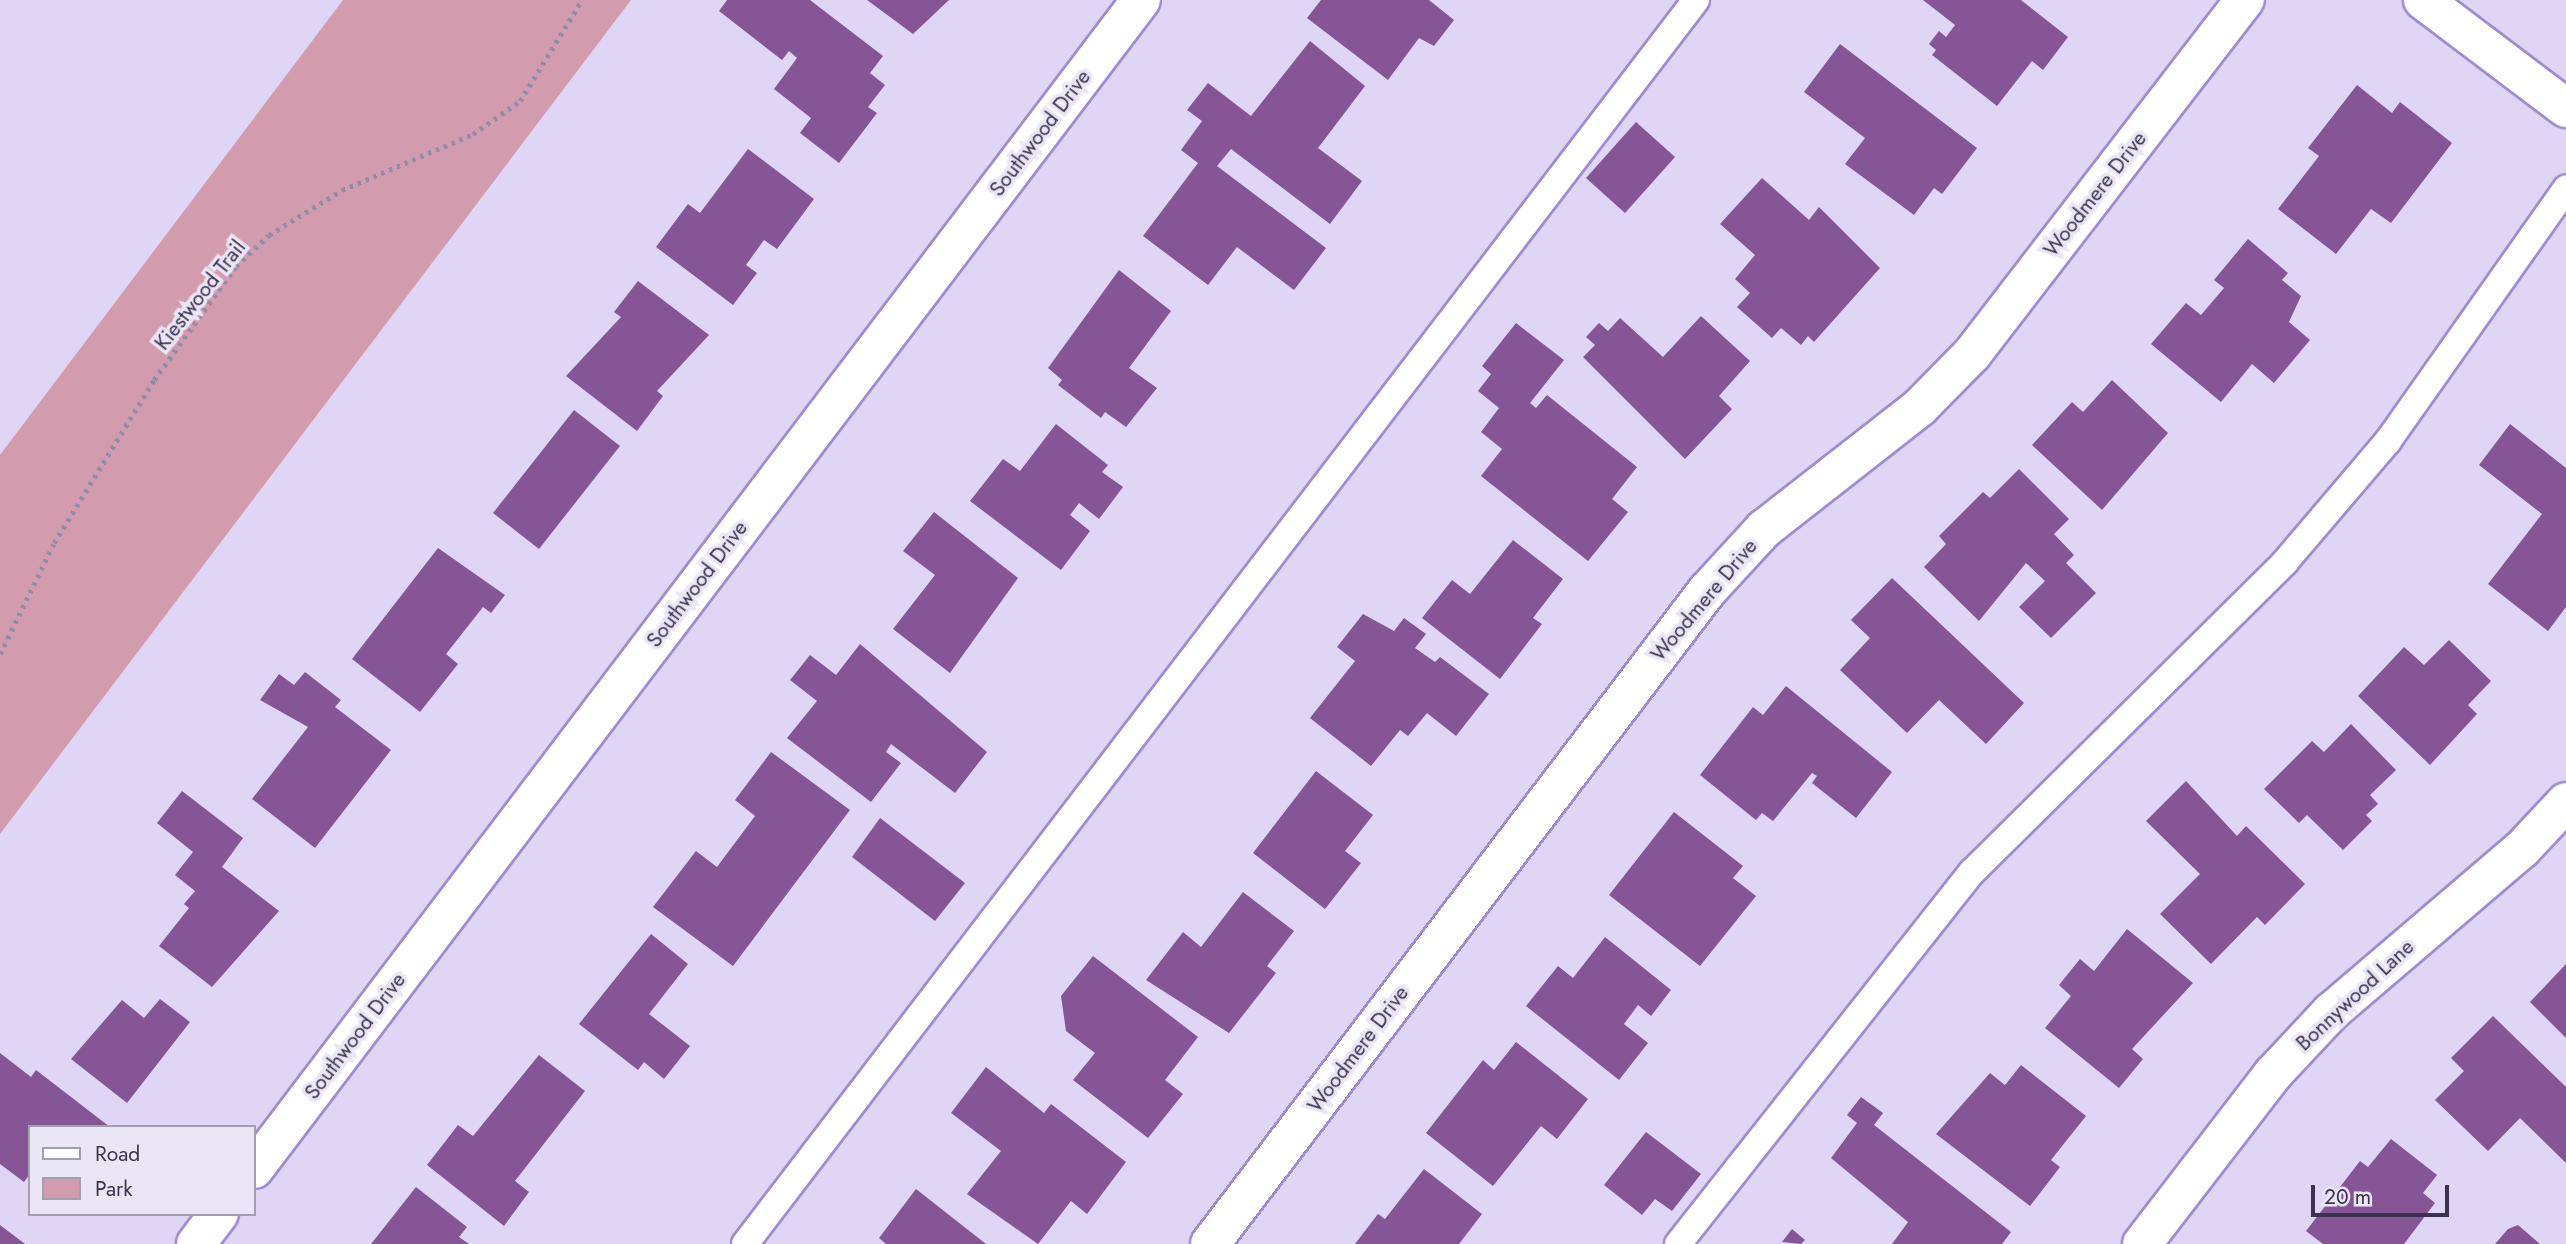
<!DOCTYPE html>
<style>
body{margin:0}
#map{position:relative;width:2566px;height:1244px;overflow:hidden;background:#ded6f4;font-family:Jost,sans-serif}
div>[style]{position:absolute}
[style*='--x']{left:calc(var(--x)*1px);top:calc(var(--y)*1px);width:calc(var(--w)*1px);rotate:calc(var(--a)*1deg)}
.green>*{inset:0;background:#d39cae}
.building>*{inset:0;background:#865595}
.path>*{height:4.5px;margin-top:-2.25px;transform-origin:0;background:repeating-linear-gradient(90deg,#938ba8 0 3.5px,transparent 0 8.5px)}
.roads{filter:drop-shadow(2px 0 #a08bd0) drop-shadow(-2px 0 #a08bd0) drop-shadow(0 2px #a08bd0) drop-shadow(0 -2px #a08bd0)}
.lane>*{height:26px;margin:-13px;padding:0 13px;transform-origin:13px;border-radius:13px;background:#fff}
.street>*{height:38px;margin:-19px;padding:0 19px;transform-origin:19px;border-radius:19px;background:#fff}
span{translate:-50% -50%;white-space:nowrap;text-align:center;line-height:1.15;-webkit-text-stroke:7px #eae6f5;paint-order:stroke}
.street-label{font-size:21px;color:#3b324f}
.legend{position:absolute;left:28px;top:1125px;width:228px;height:91px;box-sizing:border-box;background:#eae6f5;border:2px solid #a49eb3;margin:0;padding:9px 12px;list-style:none;font-size:21px;color:#3b324f}
.legend li{display:flex;align-items:center;gap:14px;height:35px}
.legend b{width:35px;border:2px solid #a49eb3}
.scale{position:absolute;left:2311px;top:1185px;width:138px;height:32px;box-sizing:border-box;border:4px solid #3b324f;border-top:0;padding-left:9px;font-size:21px;line-height:24px;white-space:nowrap;color:#3b324f;-webkit-text-stroke:5px #eae6f5;paint-order:stroke}
</style>
<div id="map">
<div class="green">
<i style="clip-path:polygon(343px 0,631px 0,0 834px,0 455px)"></i>
</div>
<div class="building">
<i style="clip-path:polygon(727px 0,810px 0,883px 56px,870px 73px,885px 85px,868px 107px,877px 113px,839px 163px,800px 133px,811px 118px,774px 89px,797px 58px,789px 51px,782px 60px,719px 11px)"></i>
<i style="clip-path:polygon(867px 0,949px 0,913px 34px)"></i>
<i style="clip-path:polygon(1321px 0,1429px 0,1454px 20px,1434px 46px,1419px 38px,1388px 80px,1307px 18px)"></i>
<i style="clip-path:polygon(1923px 0,2021px 0,2068px 37px,2043px 70px,2032px 61px,1997px 106px,1932px 55px,1936px 50px,1929px 44px,1939px 31px,1946px 37px,1955px 25px)"></i>
<i style="clip-path:polygon(1310px 41px,1365px 86px,1318px 148px,1362px 181px,1330px 224px,1231px 149px,1217px 166px,1326px 248px,1294px 290px,1237px 247px,1208px 285px,1143px 236px,1198px 163px,1181px 150px,1202px 121px,1187px 110px,1208px 83px,1251px 116px)"></i>
<i style="clip-path:polygon(1840px 44px,1977px 148px,1942px 194px,1934px 188px,1914px 215px,1845px 164px,1865px 138px,1804px 92px)"></i>
<i style="clip-path:polygon(2357px 85px,2392px 113px,2400px 102px,2452px 143px,2391px 223px,2371px 209px,2336px 254px,2278px 209px,2319px 156px,2308px 148px)"></i>
<i style="clip-path:polygon(1636px 122px,1675px 157px,1625px 213px,1586px 178px)"></i>
<i style="clip-path:polygon(748px 149px,814px 199px,777px 249px,764px 240px,746px 265px,757px 273px,733px 305px,656px 247px,688px 204px,700px 213px)"></i>
<i style="clip-path:polygon(1762px 178px,1809px 220px,1819px 207px,1880px 268px,1814px 342px,1808px 336px,1801px 345px,1781px 328px,1772px 338px,1737px 307px,1750px 293px,1735px 279px,1755px 255px,1720px 224px)"></i>
<i style="clip-path:polygon(2248px 239px,2288px 273px,2282px 280px,2301px 296px,2289px 322px,2310px 340px,2274px 383px,2252px 364px,2221px 402px,2151px 344px,2186px 303px,2201px 315px,2224px 288px,2214px 280px)"></i>
<i style="clip-path:polygon(1119px 270px,1171px 311px,1129px 368px,1157px 388px,1126px 427px,1105px 412px,1101px 418px,1058px 385px,1062px 380px,1048px 368px)"></i>
<i style="clip-path:polygon(638px 281px,709px 335px,657px 391px,663px 396px,637px 431px,566px 376px,621px 317px,614px 312px)"></i>
<i style="clip-path:polygon(1701px 316px,1750px 361px,1719px 396px,1732px 409px,1685px 459px,1583px 357px,1595px 345px,1586px 337px,1599px 323px,1608px 331px,1620px 318px,1663px 357px)"></i>
<i style="clip-path:polygon(1516px 323px,1564px 360px,1530px 403px,1536px 408px,1547px 395px,1637px 467px,1612px 499px,1628px 512px,1588px 561px,1481px 476px,1502px 449px,1481px 432px,1499px 408px,1478px 391px,1491px 374px,1482px 366px)"></i>
<i style="clip-path:polygon(2112px 380px,2168px 433px,2102px 510px,2032px 445px,2072px 402px,2083px 412px)"></i>
<i style="clip-path:polygon(574px 410px,620px 446px,539px 549px,493px 513px)"></i>
<i style="clip-path:polygon(1056px 424px,1108px 465px,1102px 472px,1123px 487px,1099px 519px,1079px 503px,1070px 515px,1090px 531px,1061px 570px,970px 501px,1003px 459px,1020px 471px)"></i>
<i style="clip-path:polygon(2510px 424px,2566px 468px,2566px 607px,2548px 631px,2488px 584px,2542px 514px,2479px 465px)"></i>
<i style="clip-path:polygon(2019px 469px,2069px 519px,2054px 534px,2074px 555px,2066px 563px,2096px 593px,2051px 638px,2019px 607px,2045px 581px,2026px 563px,1979px 621px,1924px 567px,1946px 544px,1939px 536px,1983px 492px,1990px 498px)"></i>
<i style="clip-path:polygon(934px 512px,1018px 578px,950px 673px,893px 629px,935px 575px,903px 551px)"></i>
<i style="clip-path:polygon(1513px 540px,1563px 579px,1533px 618px,1542px 624px,1500px 679px,1422px 618px,1452px 580px,1470px 594px)"></i>
<i style="clip-path:polygon(438px 548px,505px 595px,491px 613px,483px 607px,446px 654px,458px 664px,420px 712px,352px 659px)"></i>
<i style="clip-path:polygon(1892px 578px,2024px 703px,1986px 744px,1939px 700px,1907px 733px,1840px 670px,1870px 638px,1851px 620px)"></i>
<i style="clip-path:polygon(1363px 614px,1394px 631px,1404px 618px,1426px 634px,1415px 648px,1435px 662px,1440px 657px,1489px 694px,1456px 736px,1427px 713px,1408px 736px,1400px 730px,1371px 766px,1310px 718px,1355px 661px,1337px 647px)"></i>
<i style="clip-path:polygon(2449px 640px,2491px 681px,2468px 705px,2477px 714px,2430px 765px,2358px 696px,2404px 647px,2424px 665px)"></i>
<i style="clip-path:polygon(860px 644px,987px 752px,955px 793px,891px 744px,886px 752px,901px 763px,871px 802px,787px 738px,817px 701px,790px 680px,810px 655px,836px 675px)"></i>
<i style="clip-path:polygon(305px 672px,341px 700px,335px 707px,391px 750px,315px 848px,252px 799px,308px 727px,260px 700px,279px 674px,294px 685px)"></i>
<i style="clip-path:polygon(1786px 686px,1892px 772px,1856px 818px,1812px 783px,1817px 776px,1812px 773px,1773px 821px,1762px 813px,1756px 820px,1700px 775px,1753px 707px,1763px 715px)"></i>
<i style="clip-path:polygon(2351px 724px,2396px 770px,2370px 795px,2378px 804px,2366px 815px,2372px 821px,2343px 850px,2307px 815px,2299px 823px,2264px 789px,2312px 741px,2324px 752px)"></i>
<i style="clip-path:polygon(771px 752px,850px 810px,733px 966px,653px 907px,696px 851px,717px 867px,755px 816px,735px 800px)"></i>
<i style="clip-path:polygon(1316px 771px,1373px 815px,1345px 851px,1361px 863px,1325px 909px,1253px 853px)"></i>
<i style="clip-path:polygon(2186px 781px,2237px 836px,2246px 826px,2305px 884px,2265px 925px,2257px 917px,2211px 964px,2160px 914px,2200px 874px,2146px 821px)"></i>
<i style="clip-path:polygon(182px 791px,243px 838px,222px 867px,279px 911px,212px 987px,159px 946px,189px 908px,184px 904px,195px 891px,175px 875px,193px 852px,157px 823px)"></i>
<i style="clip-path:polygon(1674px 812px,1743px 866px,1733px 878px,1756px 896px,1700px 966px,1609px 895px)"></i>
<i style="clip-path:polygon(880px 818px,965px 883px,935px 921px,852px 857px)"></i>
<i style="clip-path:polygon(1243px 892px,1294px 931px,1267px 966px,1276px 973px,1229px 1033px,1146px 980px,1183px 932px,1201px 947px)"></i>
<i style="clip-path:polygon(2127px 929px,2193px 983px,2132px 1049px,2143px 1059px,2119px 1088px,2045px 1028px,2071px 996px,2059px 985px,2080px 959px,2094px 971px)"></i>
<i style="clip-path:polygon(651px 934px,688px 964px,649px 1014px,690px 1046px,664px 1079px,644px 1062px,638px 1070px,579px 1024px)"></i>
<i style="clip-path:polygon(1605px 937px,1671px 990px,1651px 1016px,1638px 1005px,1624px 1024px,1648px 1043px,1619px 1080px,1526px 1006px,1558px 966px,1573px 978px)"></i>
<i style="clip-path:polygon(1093px 956px,1198px 1037px,1165px 1080px,1183px 1094px,1148px 1138px,1073px 1080px,1095px 1053px,1066px 1031px,1061px 996px)"></i>
<i style="clip-path:polygon(2566px 964px,2566px 1038px,2530px 1002px)"></i>
<i style="clip-path:polygon(160px 999px,190px 1022px,127px 1103px,71px 1059px,122px 1000px,144px 1018px)"></i>
<i style="clip-path:polygon(2493px 1016px,2566px 1087px,2566px 1163px,2520px 1118px,2488px 1151px,2435px 1100px,2464px 1071px,2451px 1058px)"></i>
<i style="clip-path:polygon(1516px 1042px,1588px 1099px,1557px 1139px,1541px 1126px,1493px 1186px,1426px 1133px,1483px 1060px,1494px 1070px)"></i>
<i style="clip-path:polygon(0 1053px,31px 1077px,36px 1070px,110px 1127px,30px 1127px,30px 1174px,24px 1182px,0 1164px)"></i>
<i style="clip-path:polygon(539px 1055px,585px 1091px,515px 1181px,529px 1192px,504px 1226px,427px 1165px,458px 1125px,473px 1136px)"></i>
<i style="clip-path:polygon(2021px 1065px,2086px 1116px,2051px 1160px,2060px 1167px,2030px 1206px,1936px 1134px,1990px 1073px,2005px 1085px)"></i>
<i style="clip-path:polygon(986px 1067px,1044px 1113px,1051px 1104px,1126px 1162px,1087px 1214px,1071px 1201px,1038px 1244px,967px 1194px,1001px 1151px,951px 1113px)"></i>
<i style="clip-path:polygon(1861px 1097px,1883px 1113px,1874px 1125px,2011px 1232px,2002px 1244px,1892px 1244px,1908px 1222px,1831px 1158px,1857px 1123px,1847px 1115px)"></i>
<i style="clip-path:polygon(1646px 1132px,1701px 1174px,1672px 1211px,1655px 1199px,1642px 1215px,1604px 1185px)"></i>
<i style="clip-path:polygon(2391px 1139px,2437px 1175px,2423px 1193px,2435px 1203px,2404px 1244px,2323px 1244px,2306px 1231px,2360px 1161px,2368px 1167px)"></i>
<i style="clip-path:polygon(1424px 1169px,1482px 1214px,1459px 1244px,1355px 1244px,1378px 1214px,1385px 1219px)"></i>
<i style="clip-path:polygon(416px 1187px,467px 1227px,459px 1237px,469px 1244px,371px 1244px)"></i>
<i style="clip-path:polygon(916px 1189px,986px 1244px,886px 1244px,879px 1238px)"></i>
<i style="clip-path:polygon(0 1225px,25px 1244px,0 1244px)"></i>
<i style="clip-path:polygon(2518px 1225px,2540px 1244px,2495px 1244px,2508px 1229px)"></i>
<i style="clip-path:polygon(1792px 1229px,1805px 1240px,1801px 1244px,1782px 1242px)"></i>
</div>
<div class="path">
<i style="--x:0;--y:654;--w:123;--a:-64.1"></i>
<i style="--x:54;--y:543;--w:191;--a:-58.5"></i>
<i style="--x:154;--y:380;--w:140;--a:-54.3"></i>
<i style="--x:236;--y:266;--w:45;--a:-43.2"></i>
<i style="--x:269;--y:235;--w:86;--a:-31.7"></i>
<i style="--x:342;--y:190;--w:142;--a:-23.1"></i>
<i style="--x:473;--y:134;--w:57;--a:-35.1"></i>
<i style="--x:520;--y:101;--w:119;--a:-58.5"></i>
</div>
<div class="roads">
<div class="lane">
<i style="--x:745;--y:1244;--w:1566;--a:-52.6"></i>
<i style="--x:1678;--y:1244;--w:474;--a:-51.7"></i>
<i style="--x:1972;--y:872;--w:441;--a:-44.7"></i>
<i style="--x:2285;--y:562;--w:159;--a:-49.6"></i>
<i style="--x:2388;--y:441;--w:309;--a:-54.8"></i>
</div>
<div class="street">
<i style="--x:2423;--y:0;--w:179;--a:37.1"></i>
<i style="--x:254;--y:1169;--w:1467;--a:-52.81"></i>
<i style="--x:196;--y:1244;--w:38;--a:-53"></i>
<i style="--x:1210;--y:1244;--w:821;--a:-52.73"></i>
<i style="--x:1707;--y:591;--w:84;--a:-47.4"></i>
<i style="--x:1764;--y:529;--w:198;--a:-38"></i>
<i style="--x:1920;--y:407;--w:74;--a:-45.5"></i>
<i style="--x:1972;--y:354;--w:447;--a:-52.4"></i>
<i style="--x:2142;--y:1244;--w:215;--a:-52.4"></i>
<i style="--x:2273;--y:1074;--w:85;--a:-46.9"></i>
<i style="--x:2331;--y:1012;--w:251;--a:-40.5"></i>
<i style="--x:2522;--y:849;--w:64;--a:-46.9"></i>
</div>
</div>
<div class="street-label">
<span style="left:1040px;top:133px;rotate:-53deg">Southwood Drive</span>
<span style="left:2095px;top:194px;rotate:-52deg">Woodmere Drive</span>
<span style="left:200px;top:295px;rotate:-52deg">Kiestwood Trail</span>
<span style="left:697px;top:584px;rotate:-53deg">Southwood Drive</span>
<span style="left:1704px;top:600px;rotate:-50deg">Woodmere Drive</span>
<span style="left:2355px;top:995px;rotate:-43deg">Bonnywood Lane</span>
<span style="left:355px;top:1036px;rotate:-53deg">Southwood Drive</span>
<span style="left:1358px;top:1049px;rotate:-53deg">Woodmere Drive</span>
</div>
<ul class="legend">
<li><b style="height:9px;background:#fff"></b>Road</li>
<li><b style="height:19px;background:#d39cae"></b>Park</li>
</ul>
<div class="scale">20 m</div>
</div>
